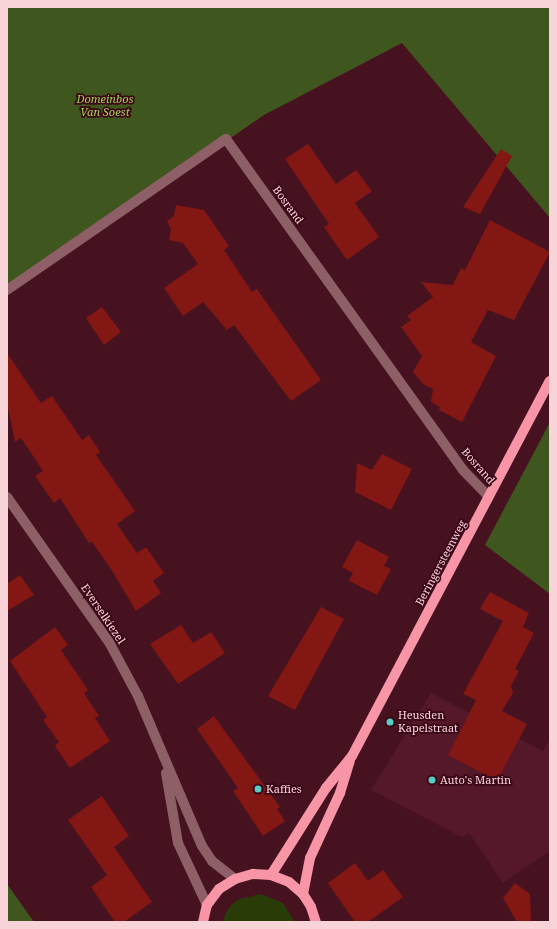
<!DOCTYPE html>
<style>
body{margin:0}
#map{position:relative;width:557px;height:929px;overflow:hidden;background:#461220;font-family:"Noto Serif",serif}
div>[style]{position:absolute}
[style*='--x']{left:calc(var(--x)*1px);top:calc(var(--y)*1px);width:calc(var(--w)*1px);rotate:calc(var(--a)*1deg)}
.built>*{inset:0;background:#541829}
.green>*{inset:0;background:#293c08}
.forest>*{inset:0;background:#40561f}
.building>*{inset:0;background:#821713}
.minor>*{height:10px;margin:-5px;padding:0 5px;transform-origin:5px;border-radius:5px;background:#8f5f67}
.major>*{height:10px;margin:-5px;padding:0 5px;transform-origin:5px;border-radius:5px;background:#f895a7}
.dots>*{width:11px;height:11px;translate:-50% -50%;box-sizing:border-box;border:2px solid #3b0616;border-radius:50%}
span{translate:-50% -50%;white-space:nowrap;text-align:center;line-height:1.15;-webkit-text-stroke:3.5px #3b0616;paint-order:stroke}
.park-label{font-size:11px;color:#a0d54f;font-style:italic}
.street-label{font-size:11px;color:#f8d4d9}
.poi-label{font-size:11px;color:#f8d4d9}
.left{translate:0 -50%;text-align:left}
.frame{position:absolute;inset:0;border:8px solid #f8d4d9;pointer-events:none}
</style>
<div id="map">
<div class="built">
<i style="clip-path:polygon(431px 693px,543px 751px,550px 739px,550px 851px,503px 883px,469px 833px,462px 837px,371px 790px)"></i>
</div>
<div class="green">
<i style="clip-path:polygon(261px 894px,283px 903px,295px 922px,222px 922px,229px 907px,239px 899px)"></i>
</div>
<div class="forest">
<i style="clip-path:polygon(7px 7px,550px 7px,550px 218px,402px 43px,264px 115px,7px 293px)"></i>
<i style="clip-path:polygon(550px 422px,550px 594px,485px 545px)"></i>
<i style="clip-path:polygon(7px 884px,34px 922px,7px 922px)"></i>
</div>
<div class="building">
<i style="clip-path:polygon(308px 144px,336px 184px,356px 170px,372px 191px,355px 203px,379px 237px,347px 260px,324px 227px,329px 224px,285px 159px)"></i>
<i style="clip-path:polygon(501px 149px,512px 156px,480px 214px,463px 207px)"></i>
<i style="clip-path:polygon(176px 205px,204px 210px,229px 246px,224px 250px,252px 292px,257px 289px,321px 380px,291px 401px,234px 325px,227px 330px,203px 302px,183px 316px,164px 288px,198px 264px,183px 243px,169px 240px,171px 229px,167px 221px,174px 216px)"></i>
<i style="clip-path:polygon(490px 220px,550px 252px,514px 320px,488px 310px,471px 342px,496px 356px,462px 422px,439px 410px,440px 407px,431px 402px,433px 389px,423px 384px,413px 372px,422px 356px,401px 327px,411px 320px,407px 316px,433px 297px,421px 282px,453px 285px,461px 268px,465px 270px)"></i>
<i style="clip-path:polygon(102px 307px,121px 332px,104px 345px,86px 318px)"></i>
<i style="clip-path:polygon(7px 353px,41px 403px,52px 396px,82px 440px,89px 435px,100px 452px,96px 455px,135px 511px,117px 524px,137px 553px,146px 547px,164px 573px,153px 581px,161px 593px,136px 611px,111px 569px,92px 542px,89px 543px,60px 498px,54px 503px,35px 476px,43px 471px,21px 438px,15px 442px,7px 403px)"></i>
<i style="clip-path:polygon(382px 454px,412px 469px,391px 510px,355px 492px,357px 463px,372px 470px)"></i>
<i style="clip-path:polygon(357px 540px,389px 557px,384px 566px,391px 569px,377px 595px,349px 581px,353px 573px,342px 567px)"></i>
<i style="clip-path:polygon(20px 575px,34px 595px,7px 611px,7px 584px)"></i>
<i style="clip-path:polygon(490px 592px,529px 613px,523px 627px,534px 633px,515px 669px,519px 671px,511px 686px,513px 693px,502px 711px,527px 724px,497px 781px,448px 755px,476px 700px,463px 694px,503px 621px,480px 609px)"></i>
<i style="clip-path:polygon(321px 607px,344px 619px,295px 710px,268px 696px)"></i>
<i style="clip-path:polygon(181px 625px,193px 643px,211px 632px,225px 653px,178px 684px,150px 644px)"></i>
<i style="clip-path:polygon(55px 627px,68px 645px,61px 650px,88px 690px,84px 693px,99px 716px,95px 718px,110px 741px,70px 768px,55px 746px,59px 742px,43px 720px,47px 717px,10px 661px)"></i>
<i style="clip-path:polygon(214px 716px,280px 807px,277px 809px,285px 821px,263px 836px,233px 791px,238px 788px,197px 729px)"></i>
<i style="clip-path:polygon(102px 796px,129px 836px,114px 847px,152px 902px,124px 922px,115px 922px,91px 887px,107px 875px,68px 820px)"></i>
<i style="clip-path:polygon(355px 863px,368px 881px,383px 870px,403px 897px,368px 922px,355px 922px,328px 883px)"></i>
<i style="clip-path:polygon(515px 883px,530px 894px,531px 922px,517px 922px,503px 898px)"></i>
</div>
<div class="minor">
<i style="--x:7;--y:290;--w:266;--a:-34.6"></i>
<i style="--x:226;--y:139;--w:407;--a:54.4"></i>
<i style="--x:463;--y:470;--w:37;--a:46"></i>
<i style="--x:7;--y:497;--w:177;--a:54.9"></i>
<i style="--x:109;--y:642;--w:61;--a:61.8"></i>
<i style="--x:138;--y:696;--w:163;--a:66.9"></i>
<i style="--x:202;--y:846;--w:18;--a:56"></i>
<i style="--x:212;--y:861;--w:29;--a:38"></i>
<i style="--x:166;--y:773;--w:71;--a:80.3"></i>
<i style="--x:178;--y:843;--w:68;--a:64.9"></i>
</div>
<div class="major">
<i style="--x:271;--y:875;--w:103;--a:-57.7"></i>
<i style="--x:326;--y:788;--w:41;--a:-50.9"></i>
<i style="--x:352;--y:756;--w:424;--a:-62.2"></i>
<i style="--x:303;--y:894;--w:37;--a:-79"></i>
<i style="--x:310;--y:858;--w:72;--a:-65.2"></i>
<i style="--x:340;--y:793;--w:34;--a:-73"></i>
<i style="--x:203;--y:922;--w:17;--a:-77"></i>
<i style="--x:207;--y:905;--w:20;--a:-53"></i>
<i style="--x:219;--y:889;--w:19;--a:-32"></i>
<i style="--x:235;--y:879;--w:19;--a:-16"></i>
<i style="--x:253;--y:874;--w:18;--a:3"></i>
<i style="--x:271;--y:875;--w:19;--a:21"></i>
<i style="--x:289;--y:882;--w:18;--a:41"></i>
<i style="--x:303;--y:894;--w:15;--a:58"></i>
<i style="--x:311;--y:907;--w:16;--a:72"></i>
</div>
<div class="dots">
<i style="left:390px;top:722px;background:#56cec4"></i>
<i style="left:432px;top:780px;background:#56cec4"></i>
<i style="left:258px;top:789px;background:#56cec4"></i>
</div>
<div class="park-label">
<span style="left:105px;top:106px">Domeinbos<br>Van Soest</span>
</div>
<div class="street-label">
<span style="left:288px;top:205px;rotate:54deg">Bosrand</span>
<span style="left:478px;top:466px;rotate:49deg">Bosrand</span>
<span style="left:441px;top:563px;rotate:-62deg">Beringersteenweg</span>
<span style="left:103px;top:614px;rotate:56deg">Everselkiezel</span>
</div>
<div class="poi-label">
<span class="left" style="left:398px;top:722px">Heusden<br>Kapelstraat</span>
<span class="left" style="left:440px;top:780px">Auto's Martin</span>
<span class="left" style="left:266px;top:789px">Kaffies</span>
</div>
<div class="frame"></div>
</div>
